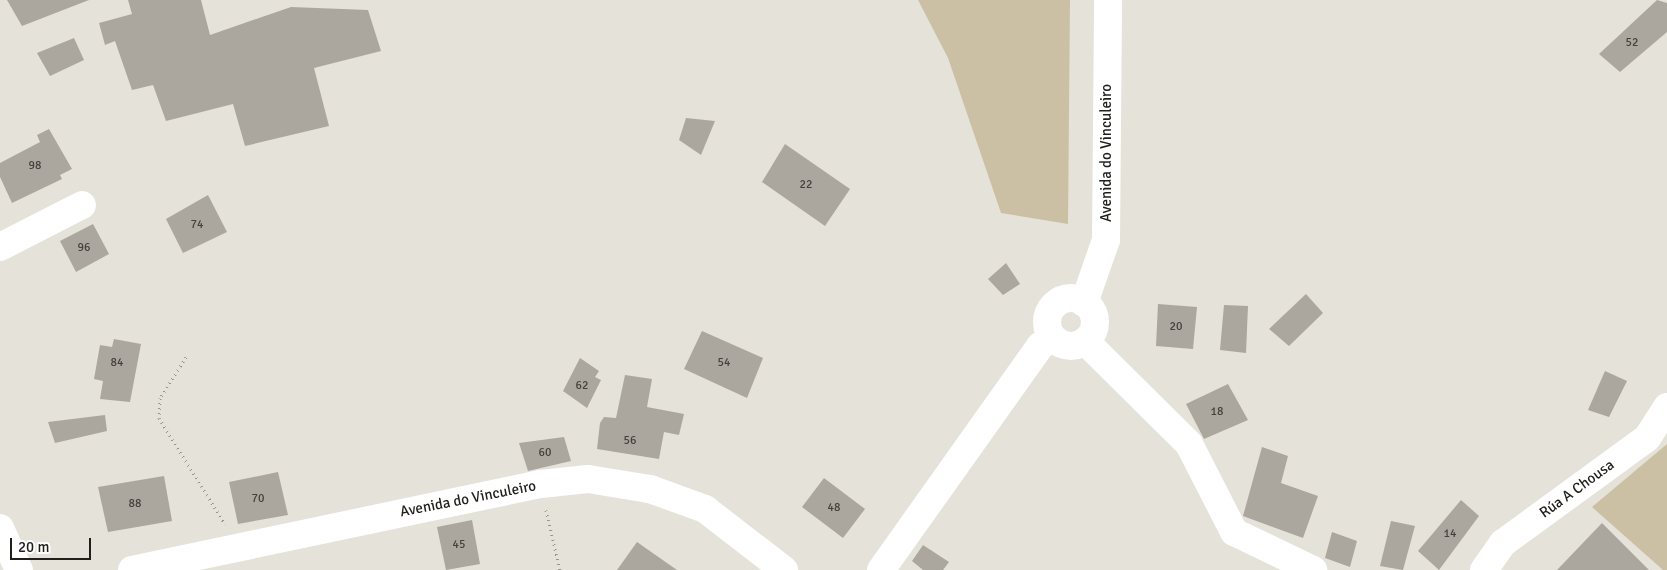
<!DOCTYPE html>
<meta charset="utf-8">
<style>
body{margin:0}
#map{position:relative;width:1667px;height:570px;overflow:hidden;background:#e5e2d9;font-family:Signika,sans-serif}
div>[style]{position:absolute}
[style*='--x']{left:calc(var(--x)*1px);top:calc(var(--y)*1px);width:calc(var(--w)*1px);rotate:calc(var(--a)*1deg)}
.green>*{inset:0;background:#cbc0a4}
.building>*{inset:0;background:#aba79f}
.path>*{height:3px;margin-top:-1.5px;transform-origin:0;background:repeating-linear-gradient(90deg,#96948d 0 1px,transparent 0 5px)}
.minor>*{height:28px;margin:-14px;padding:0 14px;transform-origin:14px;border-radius:14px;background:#fff}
.minor>.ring{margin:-14px;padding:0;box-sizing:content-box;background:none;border:28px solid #fff;border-radius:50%}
span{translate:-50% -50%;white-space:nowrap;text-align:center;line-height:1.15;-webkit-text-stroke:4.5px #fff;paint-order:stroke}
.number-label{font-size:12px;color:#43413d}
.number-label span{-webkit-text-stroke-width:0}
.street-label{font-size:15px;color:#201f1c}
.scale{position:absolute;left:10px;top:538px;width:81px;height:22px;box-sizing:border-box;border:2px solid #201f1c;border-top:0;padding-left:6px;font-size:15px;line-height:18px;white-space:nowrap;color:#201f1c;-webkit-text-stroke:4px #fff;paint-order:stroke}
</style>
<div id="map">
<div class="green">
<i style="clip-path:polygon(918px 0,1070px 0,1068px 224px,1001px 213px,948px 58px)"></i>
<i style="clip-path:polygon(1667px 444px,1667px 570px,1663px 570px,1592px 507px)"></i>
</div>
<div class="building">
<i style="clip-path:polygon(7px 0,89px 0,22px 26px)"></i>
<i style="clip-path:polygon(128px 0,201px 0,210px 35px,291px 7px,368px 10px,381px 51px,314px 68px,329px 126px,245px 146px,233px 104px,166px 121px,153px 85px,132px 90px,115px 41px,105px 45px,99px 23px,132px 14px)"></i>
<i style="clip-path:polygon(1657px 0,1667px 3px,1667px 32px,1620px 72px,1599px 54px)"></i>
<i style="clip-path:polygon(74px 38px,84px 60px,50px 76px,37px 53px)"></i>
<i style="clip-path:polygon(686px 118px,715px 121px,701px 155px,679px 140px)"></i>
<i style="clip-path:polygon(49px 129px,72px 169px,60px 175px,62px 179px,12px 203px,0 177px,0 163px,40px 142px,37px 135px)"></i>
<i style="clip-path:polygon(785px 144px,850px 189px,825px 226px,762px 182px)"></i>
<i style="clip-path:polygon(208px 195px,227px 232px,183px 253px,166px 219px)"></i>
<i style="clip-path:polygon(93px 224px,109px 254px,76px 272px,60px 241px)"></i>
<i style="clip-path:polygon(1006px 263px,1020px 284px,1003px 295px,988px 279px)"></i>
<i style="clip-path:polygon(1306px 294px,1323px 313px,1289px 346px,1269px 329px)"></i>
<i style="clip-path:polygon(1158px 304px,1197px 307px,1193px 349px,1156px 346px)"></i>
<i style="clip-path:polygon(1224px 305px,1248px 306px,1246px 353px,1220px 350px)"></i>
<i style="clip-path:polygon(702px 331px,763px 358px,747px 398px,684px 369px)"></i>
<i style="clip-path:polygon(114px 339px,141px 344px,130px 402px,100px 399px,103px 381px,94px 379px,100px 345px,112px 347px)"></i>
<i style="clip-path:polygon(580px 358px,599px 371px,595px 377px,601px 380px,587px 408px,563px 391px)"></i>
<i style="clip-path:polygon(1605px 371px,1627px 381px,1609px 417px,1588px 410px)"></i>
<i style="clip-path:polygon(625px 375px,652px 379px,647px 407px,684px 414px,679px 435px,664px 432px,659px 459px,597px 449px,600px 423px,604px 417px,616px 418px)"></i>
<i style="clip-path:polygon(1228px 384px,1248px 420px,1204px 439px,1186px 404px)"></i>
<i style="clip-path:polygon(105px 415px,107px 431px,55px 443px,48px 422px)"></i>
<i style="clip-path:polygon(564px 437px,571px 461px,528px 471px,519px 443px)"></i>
<i style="clip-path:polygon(1262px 447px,1288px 456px,1281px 483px,1318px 496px,1303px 538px,1243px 516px)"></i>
<i style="clip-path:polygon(278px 472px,288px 515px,238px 524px,229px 482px)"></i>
<i style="clip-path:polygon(164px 476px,172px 521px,108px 532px,98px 487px)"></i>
<i style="clip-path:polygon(824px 478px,865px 509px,843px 538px,802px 507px)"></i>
<i style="clip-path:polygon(1461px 500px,1479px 516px,1439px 570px,1418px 551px)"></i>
<i style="clip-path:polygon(472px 520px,480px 564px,446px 570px,437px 527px)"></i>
<i style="clip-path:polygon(1391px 521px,1415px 526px,1403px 570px,1380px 566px)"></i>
<i style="clip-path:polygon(1602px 523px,1649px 570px,1557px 570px)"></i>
<i style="clip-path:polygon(1332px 532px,1357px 541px,1350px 567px,1325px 558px)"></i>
<i style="clip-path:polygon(637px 542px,677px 570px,617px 570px)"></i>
<i style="clip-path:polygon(923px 545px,949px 562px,943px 570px,923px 570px,912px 561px)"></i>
</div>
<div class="path">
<i style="--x:186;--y:357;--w:49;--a:122.4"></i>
<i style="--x:160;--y:398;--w:20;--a:93"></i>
<i style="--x:159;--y:418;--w:125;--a:58.1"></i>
<i style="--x:546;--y:510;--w:62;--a:76.9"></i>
</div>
<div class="minor">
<i style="--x:0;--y:247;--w:92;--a:-27.1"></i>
<i class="ring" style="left:1047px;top:298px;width:20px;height:20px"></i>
<i style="--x:1084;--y:303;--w:67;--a:-70.8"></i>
<i style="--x:1106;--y:240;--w:240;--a:-89.5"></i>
<i style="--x:1085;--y:341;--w:146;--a:44.7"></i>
<i style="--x:1189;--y:444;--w:99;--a:62.9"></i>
<i style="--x:1234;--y:532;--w:88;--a:25.7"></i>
<i style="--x:0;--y:528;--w:46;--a:65.7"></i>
<i style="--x:132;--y:570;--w:418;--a:-11.9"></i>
<i style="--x:541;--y:484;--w:47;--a:-6.1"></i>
<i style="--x:588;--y:479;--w:63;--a:9.2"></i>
<i style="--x:650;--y:489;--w:59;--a:20"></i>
<i style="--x:705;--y:509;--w:100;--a:37.7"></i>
<i style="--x:881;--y:570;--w:275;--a:-54.6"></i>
<i style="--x:1040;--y:346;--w:15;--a:-32"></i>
<i style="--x:1484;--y:570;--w:33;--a:-55"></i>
<i style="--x:1503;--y:543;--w:178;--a:-36.1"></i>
<i style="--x:1647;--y:438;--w:37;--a:-57"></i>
</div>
<div class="number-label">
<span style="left:1632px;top:43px">52</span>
<span style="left:35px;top:166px">98</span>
<span style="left:806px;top:185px">22</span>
<span style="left:197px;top:225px">74</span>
<span style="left:84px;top:248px">96</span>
<span style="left:1176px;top:327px">20</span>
<span style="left:117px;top:363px">84</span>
<span style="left:724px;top:363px">54</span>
<span style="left:582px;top:386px">62</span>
<span style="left:1217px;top:412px">18</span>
<span style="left:630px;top:441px">56</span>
<span style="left:545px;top:453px">60</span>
<span style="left:258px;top:499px">70</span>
<span style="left:135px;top:504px">88</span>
<span style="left:834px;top:508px">48</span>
<span style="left:1450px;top:534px">14</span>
<span style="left:459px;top:545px">45</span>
</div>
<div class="street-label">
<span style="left:1107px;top:153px;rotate:-90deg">Avenida do Vinculeiro</span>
<span style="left:1577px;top:489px;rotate:-36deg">Rúa A Chousa</span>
<span style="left:468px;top:499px;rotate:-11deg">Avenida do Vinculeiro</span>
</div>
<div class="scale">20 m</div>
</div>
